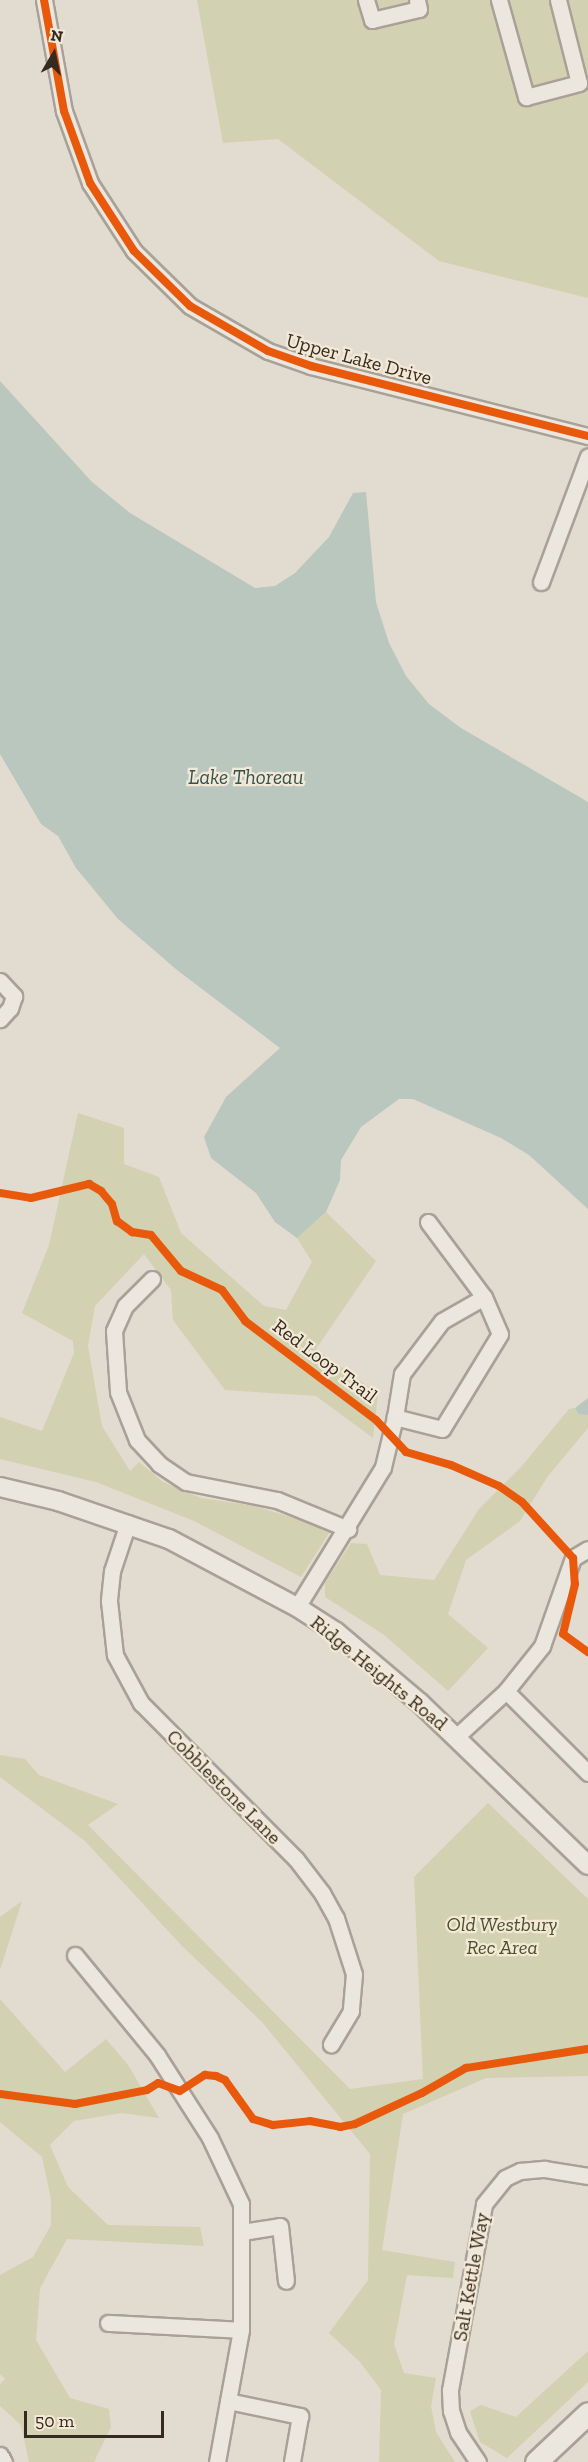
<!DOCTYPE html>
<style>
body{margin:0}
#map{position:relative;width:588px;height:2462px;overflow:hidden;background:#e2dbcf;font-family:"Zilla Slab",serif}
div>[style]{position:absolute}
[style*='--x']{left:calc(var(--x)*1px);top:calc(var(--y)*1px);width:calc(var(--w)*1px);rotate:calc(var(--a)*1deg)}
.green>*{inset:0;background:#d2d1b2}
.water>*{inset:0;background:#b9c7be}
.roads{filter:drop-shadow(2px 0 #a8a197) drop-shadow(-2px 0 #a8a197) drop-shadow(0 2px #a8a197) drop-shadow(0 -2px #a8a197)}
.minor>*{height:15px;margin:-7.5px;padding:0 7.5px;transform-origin:7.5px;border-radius:7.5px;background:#ebe7df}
.tertiary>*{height:18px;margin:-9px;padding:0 9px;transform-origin:9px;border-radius:9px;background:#ebe7df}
.secondary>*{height:21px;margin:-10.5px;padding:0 10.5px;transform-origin:10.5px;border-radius:10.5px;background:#ebe7df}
.cycleway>*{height:8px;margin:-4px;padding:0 4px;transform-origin:4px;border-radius:4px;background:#e8590c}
span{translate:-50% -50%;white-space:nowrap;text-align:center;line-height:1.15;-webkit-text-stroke:4.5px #f3e9d6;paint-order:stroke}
.street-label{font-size:20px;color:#362a20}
.park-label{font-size:20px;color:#485129;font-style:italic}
.water-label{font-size:21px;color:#315451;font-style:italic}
.north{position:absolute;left:24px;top:24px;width:60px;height:60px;-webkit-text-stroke:4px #f3e9d6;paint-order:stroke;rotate:9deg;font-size:16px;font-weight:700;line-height:24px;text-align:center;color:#362a20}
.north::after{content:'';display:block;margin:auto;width:21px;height:27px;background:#362a20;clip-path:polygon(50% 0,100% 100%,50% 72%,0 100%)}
.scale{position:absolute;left:24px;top:2411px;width:140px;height:27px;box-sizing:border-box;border:3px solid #362a20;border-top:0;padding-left:8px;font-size:18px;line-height:21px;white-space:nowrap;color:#362a20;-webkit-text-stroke:4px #f3e9d6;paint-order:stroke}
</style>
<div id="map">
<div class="green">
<i style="clip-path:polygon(197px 0,588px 0,588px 298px,439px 261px,278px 139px,223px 143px)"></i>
<i style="clip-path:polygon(78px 1113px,124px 1128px,124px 1164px,159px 1177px,181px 1233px,264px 1306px,286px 1310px,312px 1262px,297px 1238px,326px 1212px,376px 1261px,316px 1349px,378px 1394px,373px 1438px,316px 1396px,225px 1390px,173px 1320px,171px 1290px,144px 1254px,95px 1306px,88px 1346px,102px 1426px,130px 1471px,139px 1462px,163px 1482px,201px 1498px,255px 1506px,331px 1530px,301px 1577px,194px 1521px,96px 1482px,0 1459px,0 1417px,42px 1431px,74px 1353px,73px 1341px,22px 1313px,49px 1245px)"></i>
<i style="clip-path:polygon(575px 1408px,578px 1414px,588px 1415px,588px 1428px,548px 1476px,520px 1521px,466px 1560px,448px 1614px,488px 1648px,448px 1691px,383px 1634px,325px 1597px,325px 1583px,351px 1543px,367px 1544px,380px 1575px,434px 1580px,479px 1509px,521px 1467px,569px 1409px)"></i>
<i style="clip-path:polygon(0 1755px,25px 1759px,39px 1775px,118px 1804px,88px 1825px,350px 2089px,423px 2079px,414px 1877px,488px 1803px,588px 1899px,588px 2076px,486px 2078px,403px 2114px,382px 2250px,455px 2262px,453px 2278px,407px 2275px,394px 2344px,404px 2373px,436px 2378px,431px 2406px,436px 2432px,455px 2462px,379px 2462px,381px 2390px,360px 2362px,329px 2333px,368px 2280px,370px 2154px,262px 2022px,182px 1946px,85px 1841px,0 1777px)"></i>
<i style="clip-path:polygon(22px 1901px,0 1970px,0 1917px)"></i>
<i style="clip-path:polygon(0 1999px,65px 2072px,106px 2039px,128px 2065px,159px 2118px,121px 2113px,74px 2121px,50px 2145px,68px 2187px,108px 2225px,200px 2227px,204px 2246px,67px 2239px,40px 2288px,36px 2340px,70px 2398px,109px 2409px,111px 2427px,94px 2462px,29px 2462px,21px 2425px,0 2406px,0 2384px,5px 2379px,0 2374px,0 2275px,33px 2257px,51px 2225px,51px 2199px,42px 2157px,0 2122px)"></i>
<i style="clip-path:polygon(588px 2351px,588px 2382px,507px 2458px,480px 2442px,470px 2411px,481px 2405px,516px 2417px)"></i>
</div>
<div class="water">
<i style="clip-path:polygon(0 381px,92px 482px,130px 513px,255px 588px,275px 586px,295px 573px,329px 537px,353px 493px,366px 492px,376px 602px,389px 643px,406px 676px,429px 704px,461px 728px,588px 802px,588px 1209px,529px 1155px,501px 1138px,413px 1099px,399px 1099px,361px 1127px,341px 1160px,340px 1180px,326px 1212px,297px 1238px,275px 1222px,256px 1193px,211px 1158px,204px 1137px,226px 1097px,280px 1048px,177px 970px,118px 919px,76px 868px,58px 836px,41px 824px,0 754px)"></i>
<i style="clip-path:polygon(588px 1398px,588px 1415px,578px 1414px,575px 1408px)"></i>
</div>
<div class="roads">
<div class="minor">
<i style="--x:44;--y:0;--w:113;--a:79.8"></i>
<i style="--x:64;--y:111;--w:77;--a:70.1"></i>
<i style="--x:90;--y:183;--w:81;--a:57.1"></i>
<i style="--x:134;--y:251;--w:78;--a:44.5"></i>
<i style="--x:190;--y:306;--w:90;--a:30"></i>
<i style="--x:268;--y:351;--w:46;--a:19.2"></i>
<i style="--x:311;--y:366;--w:286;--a:14.2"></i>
<i style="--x:366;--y:0;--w:21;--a:73"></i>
<i style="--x:372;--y:20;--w:48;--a:-13.2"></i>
<i style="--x:419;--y:9;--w:9;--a:-103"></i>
<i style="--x:499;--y:0;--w:101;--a:74.4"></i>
<i style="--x:526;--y:97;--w:55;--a:-14.8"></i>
<i style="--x:579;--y:83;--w:86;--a:-104.2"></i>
<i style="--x:541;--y:582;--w:134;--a:-69.5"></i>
<i style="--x:0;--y:981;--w:21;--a:47"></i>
<i style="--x:14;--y:996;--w:13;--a:108"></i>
<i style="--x:10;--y:1008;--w:15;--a:132"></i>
<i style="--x:428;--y:1222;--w:94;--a:53.3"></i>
<i style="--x:152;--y:1279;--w:38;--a:135"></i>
<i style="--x:125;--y:1306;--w:27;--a:114"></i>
<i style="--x:114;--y:1331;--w:61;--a:86.2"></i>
<i style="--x:118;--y:1392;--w:52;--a:68.4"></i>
<i style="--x:137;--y:1440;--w:33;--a:47"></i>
<i style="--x:159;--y:1464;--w:32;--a:34"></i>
<i style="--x:186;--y:1482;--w:93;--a:11.2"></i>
<i style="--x:277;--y:1500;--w:77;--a:22.2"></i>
<i style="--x:484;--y:1297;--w:40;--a:66.6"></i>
<i style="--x:500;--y:1334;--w:111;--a:121.4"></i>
<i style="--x:442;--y:1429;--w:49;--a:-165.7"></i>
<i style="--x:395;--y:1417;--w:44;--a:-80.8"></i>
<i style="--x:402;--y:1374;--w:66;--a:-53"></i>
<i style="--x:442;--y:1321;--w:48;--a:-29.7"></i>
<i style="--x:128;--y:1523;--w:51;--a:108.4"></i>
<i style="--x:112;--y:1571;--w:30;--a:96"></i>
<i style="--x:109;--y:1601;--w:54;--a:83.7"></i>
<i style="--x:115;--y:1655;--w:55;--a:61.6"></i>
<i style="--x:141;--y:1703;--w:220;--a:45.2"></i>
<i style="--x:296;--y:1859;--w:43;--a:52.6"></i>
<i style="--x:322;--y:1893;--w:29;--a:61"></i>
<i style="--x:336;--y:1918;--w:59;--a:72.2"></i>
<i style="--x:354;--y:1974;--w:37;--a:95"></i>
<i style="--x:351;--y:2011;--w:39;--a:121"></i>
<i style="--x:297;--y:1607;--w:164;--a:-58.4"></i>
<i style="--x:383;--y:1467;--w:51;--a:-76.5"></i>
<i style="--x:506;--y:1691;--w:116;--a:45"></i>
<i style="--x:457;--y:1736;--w:67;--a:-42.6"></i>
<i style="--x:506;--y:1691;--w:58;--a:-51.3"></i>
<i style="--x:542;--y:1646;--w:93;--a:-70.6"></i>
<i style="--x:573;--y:1558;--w:17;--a:-31"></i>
<i style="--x:75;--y:1955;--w:129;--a:50.6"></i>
<i style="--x:157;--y:2055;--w:98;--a:57.4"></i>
<i style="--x:210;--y:2138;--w:73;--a:64.8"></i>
<i style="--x:241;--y:2204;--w:126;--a:90"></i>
<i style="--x:241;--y:2330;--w:72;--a:100.4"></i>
<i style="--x:242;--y:2232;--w:38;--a:-9"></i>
<i style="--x:280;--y:2226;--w:55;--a:83.8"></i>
<i style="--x:108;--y:2323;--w:133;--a:3"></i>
<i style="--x:0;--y:2455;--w:8;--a:60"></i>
<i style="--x:217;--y:2462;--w:62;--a:-79.8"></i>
<i style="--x:228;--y:2401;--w:74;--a:11.8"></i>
<i style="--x:300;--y:2416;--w:47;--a:99.9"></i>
<i style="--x:478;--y:2462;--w:36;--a:-124"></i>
<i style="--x:458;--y:2432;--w:22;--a:-108"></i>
<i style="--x:451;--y:2411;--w:21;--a:-93"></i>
<i style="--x:450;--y:2390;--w:189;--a:-79.6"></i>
<i style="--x:484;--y:2204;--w:33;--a:-51"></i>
<i style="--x:505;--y:2178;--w:17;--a:-25"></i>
<i style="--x:520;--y:2171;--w:25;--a:-5"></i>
<i style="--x:545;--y:2169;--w:44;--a:9.2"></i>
</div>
<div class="tertiary">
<i style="--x:0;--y:1487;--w:60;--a:13.6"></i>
<i style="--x:58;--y:1501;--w:117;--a:18.9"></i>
<i style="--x:169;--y:1539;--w:145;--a:28"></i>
<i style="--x:297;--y:1607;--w:46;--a:32.7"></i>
<i style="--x:336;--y:1632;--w:110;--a:40.2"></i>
<i style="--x:420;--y:1703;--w:233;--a:44"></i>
</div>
<div class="secondary">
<i style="--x:536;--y:2462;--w:71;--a:-43.3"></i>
</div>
</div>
<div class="cycleway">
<i style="--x:44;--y:0;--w:113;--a:79.8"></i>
<i style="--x:64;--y:111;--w:77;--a:70.1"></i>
<i style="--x:90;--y:183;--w:81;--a:57.1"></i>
<i style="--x:134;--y:251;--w:78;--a:44.5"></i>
<i style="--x:190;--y:306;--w:90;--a:30"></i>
<i style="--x:268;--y:351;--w:46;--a:19.2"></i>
<i style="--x:311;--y:366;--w:286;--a:14.2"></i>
<i style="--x:0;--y:1193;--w:31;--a:9"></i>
<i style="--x:31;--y:1198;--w:60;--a:-13.6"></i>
<i style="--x:89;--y:1184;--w:14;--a:30"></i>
<i style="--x:101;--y:1191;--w:17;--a:50"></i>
<i style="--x:112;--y:1204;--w:18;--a:74"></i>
<i style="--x:117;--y:1221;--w:19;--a:36"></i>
<i style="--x:132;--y:1232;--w:19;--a:9"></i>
<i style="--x:151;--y:1235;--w:47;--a:50.2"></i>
<i style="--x:181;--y:1271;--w:45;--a:24.9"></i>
<i style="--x:222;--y:1290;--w:39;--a:53"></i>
<i style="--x:245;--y:1321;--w:164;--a:37.1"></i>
<i style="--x:376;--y:1420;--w:44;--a:46.8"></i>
<i style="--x:406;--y:1452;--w:47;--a:16.1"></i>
<i style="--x:451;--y:1465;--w:52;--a:23.6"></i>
<i style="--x:499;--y:1486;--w:28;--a:35"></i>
<i style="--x:522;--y:1502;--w:76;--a:47.7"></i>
<i style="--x:573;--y:1558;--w:26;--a:86"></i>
<i style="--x:575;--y:1584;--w:51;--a:103.5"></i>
<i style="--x:563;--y:1634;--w:31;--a:36"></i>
<i style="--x:0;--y:2094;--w:76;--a:7.6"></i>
<i style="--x:75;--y:2104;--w:73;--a:-11"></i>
<i style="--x:147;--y:2090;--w:13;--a:-32"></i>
<i style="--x:158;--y:2083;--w:23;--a:20"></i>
<i style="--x:180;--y:2091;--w:30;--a:-33"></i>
<i style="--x:205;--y:2075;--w:11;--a:5"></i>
<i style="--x:216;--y:2076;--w:10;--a:24"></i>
<i style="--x:225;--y:2080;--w:48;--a:54.3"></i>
<i style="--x:253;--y:2119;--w:21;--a:17"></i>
<i style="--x:273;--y:2125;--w:37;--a:-6"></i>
<i style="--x:310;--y:2121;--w:31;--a:11"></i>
<i style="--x:340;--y:2127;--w:15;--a:-11"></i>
<i style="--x:355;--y:2124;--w:74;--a:-24.8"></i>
<i style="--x:422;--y:2093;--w:51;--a:-29.6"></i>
<i style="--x:466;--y:2068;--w:123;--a:-8.9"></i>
</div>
<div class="street-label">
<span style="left:359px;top:359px;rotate:15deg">Upper Lake Drive</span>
<span style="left:325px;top:1361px;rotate:37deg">Red Loop Trail</span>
<span style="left:379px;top:1673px;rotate:39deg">Ridge Heights Road</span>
<span style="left:224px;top:1787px;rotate:45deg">Cobblestone Lane</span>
<span style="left:471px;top:2277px;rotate:-80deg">Salt Kettle Way</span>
</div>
<div class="park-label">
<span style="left:502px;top:1936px">Old Westbury<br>Rec Area</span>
</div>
<div class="water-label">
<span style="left:246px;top:777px">Lake Thoreau</span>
</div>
<div class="north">N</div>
<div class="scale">50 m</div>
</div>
